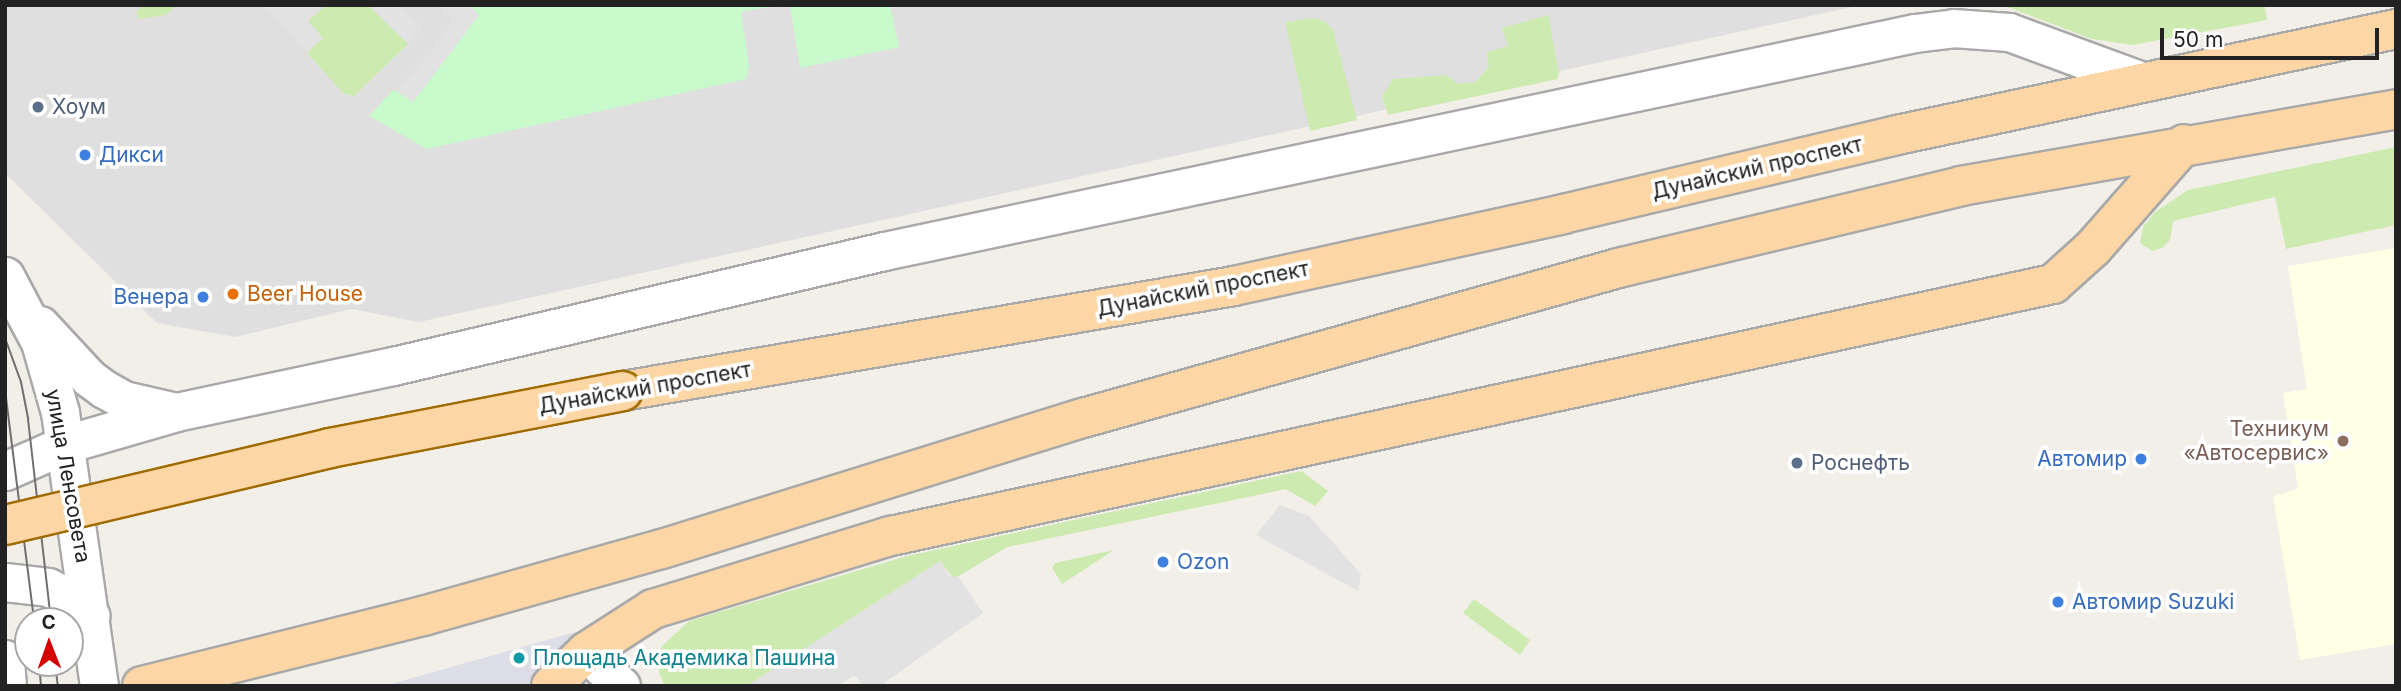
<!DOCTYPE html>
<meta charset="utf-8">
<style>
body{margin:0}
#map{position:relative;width:2401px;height:691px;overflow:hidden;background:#f2efe9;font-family:Inter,sans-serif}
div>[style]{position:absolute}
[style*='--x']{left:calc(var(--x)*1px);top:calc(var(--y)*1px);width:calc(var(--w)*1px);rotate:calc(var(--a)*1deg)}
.residential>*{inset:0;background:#e0dfdf}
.education>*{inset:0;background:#ffffe5}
.grass>*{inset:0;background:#cdebb0}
.park>*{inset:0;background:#c8facc}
.parking>*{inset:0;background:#e2e2e2}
.plaza>*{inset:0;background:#dddde8}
.roads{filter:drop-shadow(2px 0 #a9a9a9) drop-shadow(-2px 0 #a9a9a9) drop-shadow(0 2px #a9a9a9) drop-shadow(0 -2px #a9a9a9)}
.minor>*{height:37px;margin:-18.5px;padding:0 18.5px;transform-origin:18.5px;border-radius:18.5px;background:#fff}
.major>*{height:38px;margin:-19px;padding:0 19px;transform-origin:19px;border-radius:19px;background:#fcd6a4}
.tram>*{height:2px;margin:-1px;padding:0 1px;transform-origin:1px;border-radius:1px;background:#707070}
.bridges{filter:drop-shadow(2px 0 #a06b00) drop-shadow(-2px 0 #a06b00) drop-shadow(0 2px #a06b00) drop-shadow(0 -2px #a06b00)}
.major-bridge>*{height:38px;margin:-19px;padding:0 19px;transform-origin:19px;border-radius:19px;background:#fcd6a4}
.dots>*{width:19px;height:19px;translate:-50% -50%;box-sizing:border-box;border:4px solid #fff;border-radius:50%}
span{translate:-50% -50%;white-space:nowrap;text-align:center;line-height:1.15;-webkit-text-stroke:7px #fff;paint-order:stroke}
.service-label{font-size:21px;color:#4e5e75}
.left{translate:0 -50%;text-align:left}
.shop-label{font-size:21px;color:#366cbe}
.right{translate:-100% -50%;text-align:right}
.street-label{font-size:21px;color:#222}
.food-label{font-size:21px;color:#c56008}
.education-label{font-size:21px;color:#785e54}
.culture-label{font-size:21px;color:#0d838f}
.frame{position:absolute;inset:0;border:7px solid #222;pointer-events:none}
.north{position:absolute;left:14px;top:607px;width:70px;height:70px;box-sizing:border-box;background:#fff;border:2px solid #a7a7a7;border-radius:50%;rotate:359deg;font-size:19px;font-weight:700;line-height:28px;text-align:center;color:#222}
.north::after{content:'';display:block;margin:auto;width:24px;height:32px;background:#d40000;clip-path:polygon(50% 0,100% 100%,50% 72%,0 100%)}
.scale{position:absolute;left:2160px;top:28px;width:219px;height:32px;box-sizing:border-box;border:4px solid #222;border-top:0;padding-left:9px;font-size:21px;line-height:24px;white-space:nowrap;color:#222;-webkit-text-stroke:5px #fff;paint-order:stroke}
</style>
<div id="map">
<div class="residential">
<i style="clip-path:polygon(5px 5px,1861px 5px,419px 322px,351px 309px,235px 337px,157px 323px,5px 173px)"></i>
</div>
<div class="education">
<i style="clip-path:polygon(2396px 248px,2396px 644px,2300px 660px,2273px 497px,2298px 488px,2283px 393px,2307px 389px,2288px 266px)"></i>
</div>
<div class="grass">
<i style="clip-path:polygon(143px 5px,177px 5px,166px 15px,138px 19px,137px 11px)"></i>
<i style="clip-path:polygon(326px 5px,368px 5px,408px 44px,354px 96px,343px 93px,307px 53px,323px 38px,308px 21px)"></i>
<i style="clip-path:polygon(2002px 5px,2274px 5px,2265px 7px,2267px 20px,2133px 45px,2092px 39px)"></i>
<i style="clip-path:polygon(1548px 15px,1559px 73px,1558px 79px,1388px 115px,1382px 96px,1393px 79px,1446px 75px,1458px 84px,1475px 82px,1489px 67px,1487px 52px,1508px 46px,1502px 28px)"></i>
<i style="clip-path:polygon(1316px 18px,1327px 23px,1333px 30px,1357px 120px,1310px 131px,1285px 22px)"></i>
<i style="clip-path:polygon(2396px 147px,2396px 225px,2286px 249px,2275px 197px,2173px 221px,2170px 240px,2162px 248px,2152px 251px,2140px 243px,2143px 227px,2155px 212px,2188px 190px)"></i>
<i style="clip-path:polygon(1301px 471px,1328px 491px,1315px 506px,1286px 489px,1007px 547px,954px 579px,940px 561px,748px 686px,665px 686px,659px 673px,661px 647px,689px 621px,907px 556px)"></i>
<i style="clip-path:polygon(1114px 550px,1062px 584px,1052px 568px,1055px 563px)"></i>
<i style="clip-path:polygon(1474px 599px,1530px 640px,1520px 655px,1463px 613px)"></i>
</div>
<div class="park">
<i style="clip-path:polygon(470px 5px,782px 5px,741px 12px,749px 66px,746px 79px,427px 149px,369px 116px,392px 91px,399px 91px,413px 102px,479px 15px)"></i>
<i style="clip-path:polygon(790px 5px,890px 5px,899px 47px,800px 68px)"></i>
</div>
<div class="parking">
<i style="clip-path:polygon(264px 5px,326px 5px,308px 21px,323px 38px,307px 53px)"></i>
<i style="clip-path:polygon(368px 5px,398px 5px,422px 28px,408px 44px)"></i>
<i style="clip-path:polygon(440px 5px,469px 5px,479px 15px,413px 102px,396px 91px,429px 55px,454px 19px)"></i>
<i style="clip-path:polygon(1280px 505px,1309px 516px,1361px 574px,1358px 591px,1256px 535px)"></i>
<i style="clip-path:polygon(940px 561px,950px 576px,959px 577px,983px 613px,880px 686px,863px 686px,854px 675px,838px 686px,748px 685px)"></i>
</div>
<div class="plaza">
<i style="clip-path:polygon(583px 630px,527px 686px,384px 686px)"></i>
</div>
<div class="roads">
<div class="minor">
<i style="--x:5;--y:276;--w:75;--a:62.1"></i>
<i style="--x:40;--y:342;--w:73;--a:74.1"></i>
<i style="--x:60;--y:412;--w:277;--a:81.9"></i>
<i style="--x:40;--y:325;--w:72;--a:47.2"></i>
<i style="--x:89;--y:378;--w:19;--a:36"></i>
<i style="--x:104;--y:389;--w:23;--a:29"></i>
<i style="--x:124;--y:400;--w:49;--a:12.9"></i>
<i style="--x:5;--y:471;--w:67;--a:-23.9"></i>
<i style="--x:66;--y:444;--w:115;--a:-16.2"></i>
<i style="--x:176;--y:412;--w:222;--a:-12"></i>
<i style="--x:393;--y:366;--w:504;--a:-13.18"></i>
<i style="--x:884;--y:251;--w:1054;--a:-11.94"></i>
<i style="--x:1915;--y:33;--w:38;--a:-7"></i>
<i style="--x:1953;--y:28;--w:56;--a:4.1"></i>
<i style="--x:2009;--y:32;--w:145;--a:20.2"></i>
<i style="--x:5;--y:582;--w:43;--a:6.6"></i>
<i style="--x:48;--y:587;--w:27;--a:27"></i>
<i style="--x:72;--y:599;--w:25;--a:42"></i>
<i style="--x:586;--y:652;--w:49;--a:44.2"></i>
<i style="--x:5;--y:659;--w:27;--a:86"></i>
</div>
<div class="major">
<i style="--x:623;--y:391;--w:620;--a:-9.75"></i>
<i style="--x:1234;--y:286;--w:337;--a:-12.3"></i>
<i style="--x:1563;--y:214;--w:343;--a:-13.3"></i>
<i style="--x:1897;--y:135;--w:510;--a:-11.99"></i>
<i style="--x:142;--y:686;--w:290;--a:-14"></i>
<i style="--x:423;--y:616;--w:248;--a:-15.7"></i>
<i style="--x:662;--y:549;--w:441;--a:-17.3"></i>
<i style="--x:1083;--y:418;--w:560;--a:-15.65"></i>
<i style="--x:1622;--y:267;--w:349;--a:-13.4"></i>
<i style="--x:1961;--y:186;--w:442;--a:-10"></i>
<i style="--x:551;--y:686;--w:49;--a:-44.2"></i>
<i style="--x:586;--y:652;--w:80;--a:-32.7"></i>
<i style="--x:653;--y:609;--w:249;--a:-17.1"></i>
<i style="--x:891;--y:536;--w:1189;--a:-12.24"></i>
<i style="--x:2053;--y:284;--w:54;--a:-42"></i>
<i style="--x:2093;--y:248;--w:138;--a:-48.8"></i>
</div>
</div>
<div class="tram">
<i style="--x:5;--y:338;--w:47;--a:70"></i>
<i style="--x:21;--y:382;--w:38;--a:79"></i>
<i style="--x:28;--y:419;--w:203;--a:83.5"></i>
<i style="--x:5;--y:390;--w:233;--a:82.8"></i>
<i style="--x:39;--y:663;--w:23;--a:85"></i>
<i style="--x:55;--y:663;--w:23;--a:83"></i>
</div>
<div class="bridges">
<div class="major-bridge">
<i style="--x:5;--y:525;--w:334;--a:-13.3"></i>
<i style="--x:330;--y:448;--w:298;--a:-11"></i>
</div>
</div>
<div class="dots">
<i style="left:38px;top:107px;background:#5c6f8a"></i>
<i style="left:85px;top:155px;background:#3f7fe0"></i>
<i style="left:233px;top:294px;background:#e8710a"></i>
<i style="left:203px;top:297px;background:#3f7fe0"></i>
<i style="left:2343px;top:441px;background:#8d6e63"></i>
<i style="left:2141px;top:459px;background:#3f7fe0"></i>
<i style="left:1797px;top:463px;background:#5c6f8a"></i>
<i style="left:1163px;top:562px;background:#3f7fe0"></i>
<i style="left:2058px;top:602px;background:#3f7fe0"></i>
<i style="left:519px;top:658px;background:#0f9aa8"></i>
</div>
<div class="service-label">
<span class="left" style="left:52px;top:107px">Хоум</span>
<span class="left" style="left:1811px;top:463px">Роснефть</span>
</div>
<div class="shop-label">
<span class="left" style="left:99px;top:155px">Дикси</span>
<span class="right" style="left:189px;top:297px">Венера</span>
<span class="right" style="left:2127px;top:459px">Автомир</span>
<span class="left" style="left:1177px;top:562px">Ozon</span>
<span class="left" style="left:2072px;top:602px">Автомир Suzuki</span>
</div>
<div class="street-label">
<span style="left:1757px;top:168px;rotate:-13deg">Дунайский проспект</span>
<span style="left:1203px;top:289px;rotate:-11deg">Дунайский проспект</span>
<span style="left:645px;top:388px;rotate:-10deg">Дунайский проспект</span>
<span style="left:68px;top:476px;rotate:80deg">улица Ленсовета</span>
</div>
<div class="food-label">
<span class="left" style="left:247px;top:294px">Beer House</span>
</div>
<div class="education-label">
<span class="right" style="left:2329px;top:441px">Техникум<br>«Автосервис»</span>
</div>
<div class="culture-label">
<span class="left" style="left:533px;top:658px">Площадь Академика Пашина</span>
</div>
<div class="frame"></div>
<div class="north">С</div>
<div class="scale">50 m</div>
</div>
